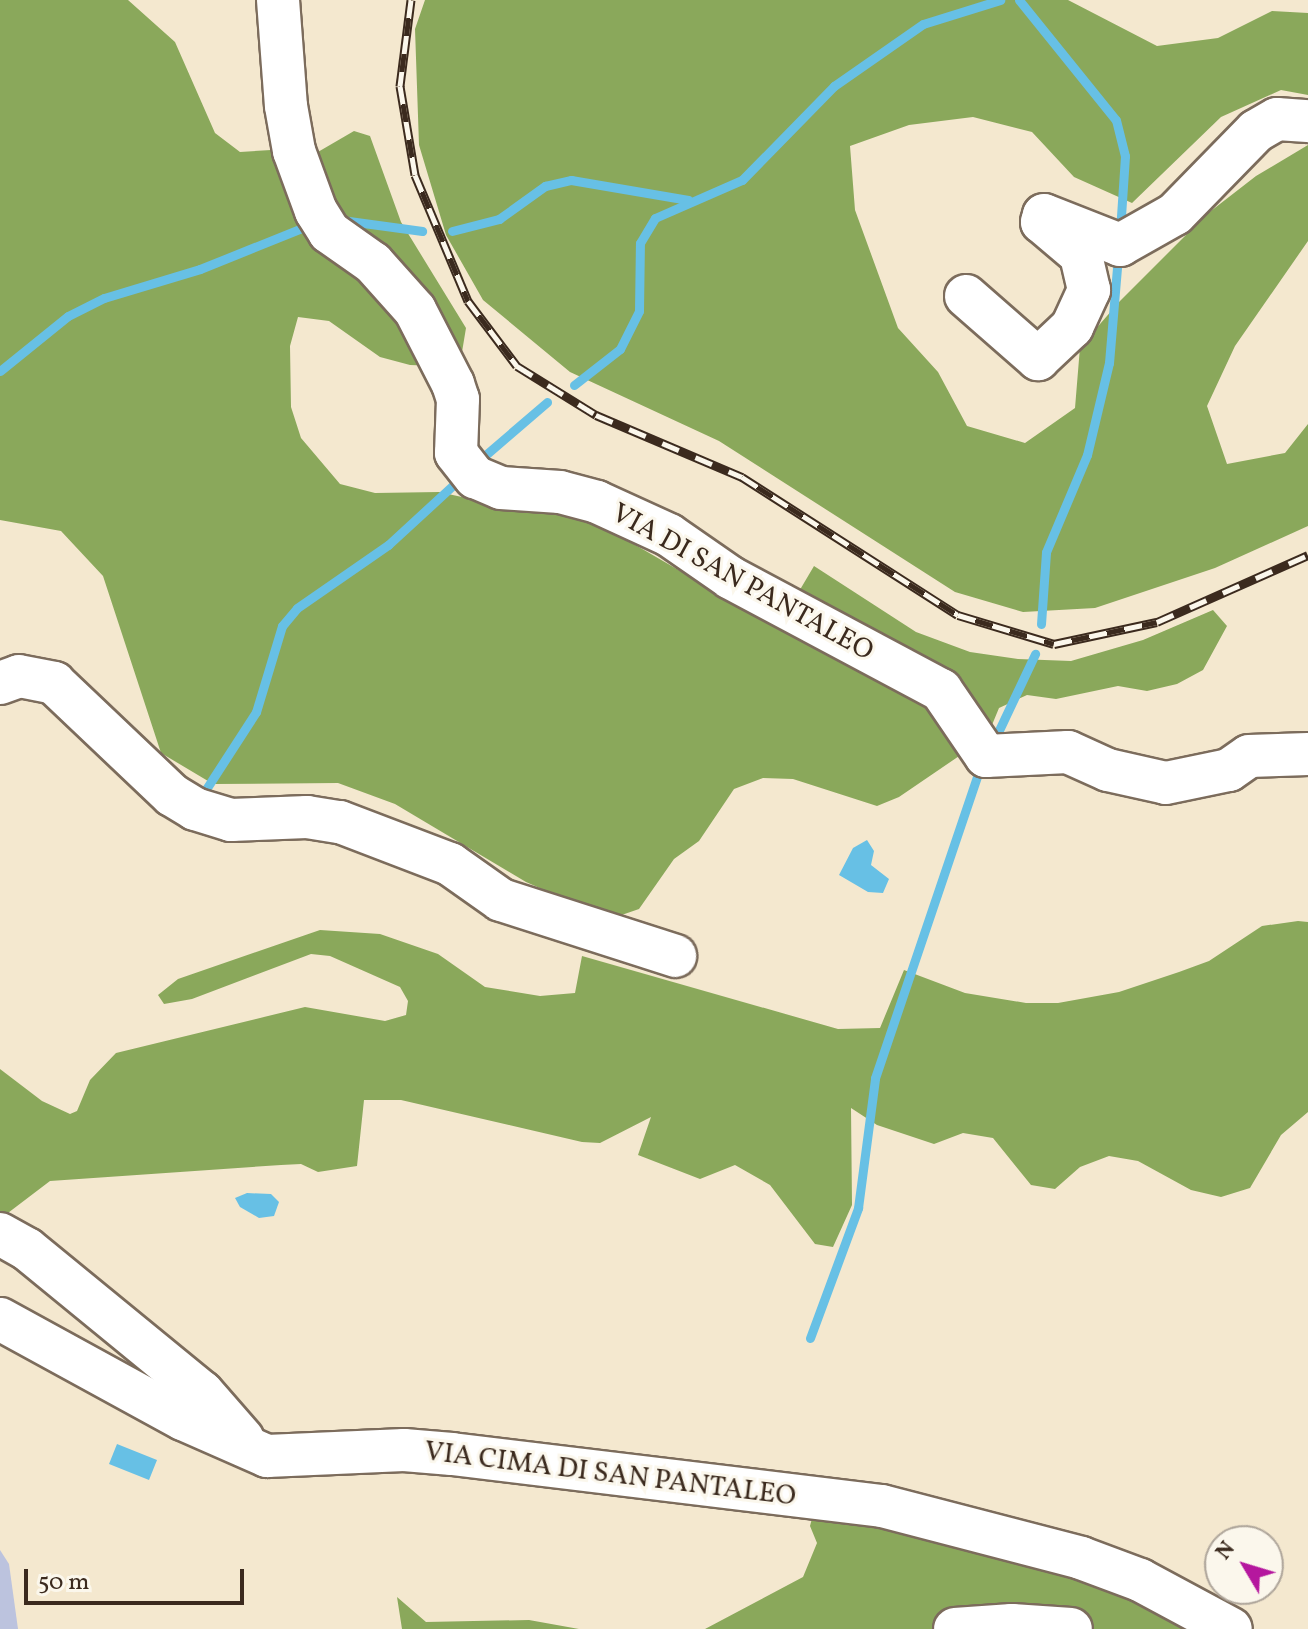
<!DOCTYPE html>
<style>
body{margin:0}
#map{position:relative;width:1308px;height:1629px;overflow:hidden;background:#f4e8cf;font-family:Vollkorn,serif}
div>[style]{position:absolute}
[style*='--x']{left:calc(var(--x)*1px);top:calc(var(--y)*1px);width:calc(var(--w)*1px);rotate:calc(var(--a)*1deg)}
.industrial>*{inset:0;background:#bcc3de}
.forest>*{inset:0;background:#8aa85b}
.water>*{inset:0;background:#67c0e5}
.stream>*{height:9px;margin:-4.5px;padding:0 4.5px;transform-origin:4.5px;border-radius:4.5px;background:#67c0e5}
.roads{filter:drop-shadow(2px 0 #7c6c5c) drop-shadow(-2px 0 #7c6c5c) drop-shadow(0 2px #7c6c5c) drop-shadow(0 -2px #7c6c5c)}
.minor>*{height:42px;margin:-21px;padding:0 21px;transform-origin:21px;border-radius:21px;background:#fff}
.rail>*{height:9px;margin-top:-4.5px;transform-origin:0;background:repeating-linear-gradient(90deg,#fbf7ec 0 18px,#3b2a1e 0 36px);box-sizing:border-box;border-block:2px solid #3b2a1e}
span{translate:-50% -50%;white-space:nowrap;text-align:center;line-height:1.15;-webkit-text-stroke:6px #fbf7ec;paint-order:stroke}
.street-label{font-size:28px;color:#3b2a1e}
.north{position:absolute;left:1204px;top:1525px;width:80px;height:80px;box-sizing:border-box;background:#fbf7ec;border:2px solid #aea59a;border-radius:50%;rotate:308deg;font-size:22px;font-weight:700;line-height:32px;text-align:center;color:#3b2a1e}
.north::after{content:'';display:block;margin:auto;width:28px;height:36px;background:#b5179e;clip-path:polygon(50% 0,100% 100%,50% 72%,0 100%)}
.scale{position:absolute;left:24px;top:1569px;width:220px;height:36px;box-sizing:border-box;border:4px solid #3b2a1e;border-top:0;padding-left:10px;font-size:24px;line-height:28px;white-space:nowrap;color:#3b2a1e;-webkit-text-stroke:6px #fbf7ec;paint-order:stroke}
</style>
<div id="map">
<div class="industrial">
<i style="clip-path:polygon(0 1550px,9px 1564px,18px 1629px,0 1629px)"></i>
</div>
<div class="forest">
<i style="clip-path:polygon(0 0,128px 0,175px 42px,215px 133px,240px 152px,271px 150px,299px 163px,354px 131px,370px 136px,401px 222px,466px 328px,461px 358px,436px 366px,410px 365px,380px 357px,329px 321px,298px 317px,290px 346px,291px 407px,301px 438px,340px 484px,375px 493px,439px 492px,530px 512px,561px 511px,613px 532px,744px 608px,775px 604px,801px 588px,814px 566px,916px 632px,970px 652px,1018px 659px,1071px 661px,1143px 640px,1213px 610px,1227px 626px,1203px 670px,1177px 684px,1147px 691px,1118px 686px,1056px 699px,1027px 695px,999px 708px,987px 737px,899px 797px,877px 806px,793px 779px,763px 778px,734px 789px,699px 841px,674px 859px,639px 909px,610px 919px,526px 882px,395px 804px,338px 783px,213px 784px,161px 753px,103px 576px,61px 531px,0 520px)"></i>
<i style="clip-path:polygon(425px 0,1068px 0,1157px 46px,1218px 38px,1272px 11px,1308px 13px,1308px 95px,1281px 90px,1221px 117px,1132px 203px,1074px 177px,1032px 132px,973px 117px,909px 125px,850px 146px,855px 210px,898px 328px,938px 372px,967px 426px,1025px 443px,1075px 408px,1080px 347px,1120px 301px,1207px 214px,1256px 176px,1308px 145px,1308px 241px,1235px 346px,1207px 406px,1227px 464px,1285px 453px,1308px 424px,1308px 526px,1215px 568px,1095px 608px,1023px 612px,955px 592px,719px 441px,570px 372px,483px 300px,446px 235px,419px 145px,415px 29px)"></i>
<i style="clip-path:polygon(1298px 921px,1308px 922px,1308px 1112px,1281px 1135px,1250px 1188px,1221px 1197px,1191px 1190px,1138px 1161px,1109px 1156px,1080px 1167px,1055px 1189px,1031px 1185px,993px 1138px,963px 1133px,934px 1144px,877px 1125px,851px 1108px,852px 1205px,833px 1247px,815px 1244px,770px 1185px,735px 1165px,700px 1179px,638px 1155px,651px 1117px,600px 1143px,582px 1142px,401px 1100px,364px 1100px,357px 1166px,318px 1172px,301px 1164px,281px 1165px,50px 1181px,0 1219px,0 1069px,42px 1101px,70px 1114px,77px 1111px,90px 1080px,116px 1053px,305px 1007px,385px 1021px,406px 1015px,408px 1001px,400px 987px,330px 956px,311px 954px,192px 999px,164px 1004px,158px 995px,178px 979px,320px 930px,380px 934px,438px 954px,485px 987px,540px 996px,575px 993px,582px 956px,838px 1029px,880px 1028px,904px 970px,965px 993px,1026px 1003px,1058px 1003px,1119px 992px,1179px 972px,1209px 961px,1262px 926px)"></i>
<i style="clip-path:polygon(815px 1507px,1016px 1549px,1169px 1610px,1183px 1629px,705px 1629px,803px 1577px,817px 1543px,810px 1526px)"></i>
<i style="clip-path:polygon(397px 1597px,426px 1622px,529px 1620px,579px 1629px,402px 1629px)"></i>
</div>
<div class="water">
<i style="clip-path:polygon(867px 840px,874px 851px,871px 865px,889px 879px,883px 893px,868px 892px,839px 875px,853px 848px)"></i>
<i style="clip-path:polygon(247px 1193px,271px 1194px,279px 1202px,274px 1216px,259px 1218px,240px 1207px,235px 1198px)"></i>
<i style="clip-path:polygon(117px 1444px,157px 1460px,149px 1480px,109px 1464px)"></i>
</div>
<div class="stream">
<i style="--x:1019;--y:0;--w:154;--a:51.1"></i>
<i style="--x:1116;--y:120;--w:37;--a:76"></i>
<i style="--x:1125;--y:156;--w:76;--a:93.8"></i>
<i style="--x:334;--y:219;--w:89;--a:7.8"></i>
<i style="--x:452;--y:231;--w:49;--a:-14.3"></i>
<i style="--x:499;--y:219;--w:57;--a:-35.7"></i>
<i style="--x:545;--y:186;--w:27;--a:-13"></i>
<i style="--x:571;--y:180;--w:119;--a:9.7"></i>
<i style="--x:0;--y:371;--w:87;--a:-39"></i>
<i style="--x:68;--y:316;--w:40;--a:-26.6"></i>
<i style="--x:104;--y:298;--w:100;--a:-16.8"></i>
<i style="--x:200;--y:269;--w:121;--a:-21.9"></i>
<i style="--x:574;--y:385;--w:58;--a:-38"></i>
<i style="--x:620;--y:349;--w:42;--a:-63.4"></i>
<i style="--x:639;--y:311;--w:68;--a:-89.2"></i>
<i style="--x:640;--y:243;--w:29;--a:-59"></i>
<i style="--x:655;--y:218;--w:95;--a:-23.6"></i>
<i style="--x:742;--y:180;--w:132;--a:-45.6"></i>
<i style="--x:834;--y:86;--w:108;--a:-34.9"></i>
<i style="--x:923;--y:24;--w:81;--a:-17.3"></i>
<i style="--x:475;--y:464;--w:95;--a:-40.7"></i>
<i style="--x:1041;--y:624;--w:72;--a:-86"></i>
<i style="--x:1046;--y:552;--w:105;--a:-67.1"></i>
<i style="--x:1087;--y:455;--w:95;--a:-76.6"></i>
<i style="--x:1109;--y:363;--w:108;--a:-85.2"></i>
<i style="--x:992;--y:745;--w:101;--a:-64.7"></i>
<i style="--x:199;--y:800;--w:105;--a:-57.1"></i>
<i style="--x:256;--y:712;--w:90;--a:-73.2"></i>
<i style="--x:282;--y:626;--w:23;--a:-50"></i>
<i style="--x:297;--y:608;--w:111;--a:-34.7"></i>
<i style="--x:388;--y:545;--w:100;--a:-42.6"></i>
<i style="--x:810;--y:1338;--w:139;--a:-69.7"></i>
<i style="--x:858;--y:1208;--w:131;--a:-82.5"></i>
<i style="--x:875;--y:1078;--w:330;--a:-71.3"></i>
</div>
<div class="roads">
<div class="minor">
<i style="--x:278;--y:0;--w:106;--a:85.7"></i>
<i style="--x:286;--y:106;--w:46;--a:79.9"></i>
<i style="--x:294;--y:151;--w:64;--a:69.9"></i>
<i style="--x:316;--y:211;--w:25;--a:58"></i>
<i style="--x:329;--y:232;--w:54;--a:35.2"></i>
<i style="--x:373;--y:263;--w:63;--a:48.2"></i>
<i style="--x:415;--y:310;--w:83;--a:62.8"></i>
<i style="--x:453;--y:384;--w:16;--a:72"></i>
<i style="--x:458;--y:399;--w:54;--a:92.1"></i>
<i style="--x:456;--y:453;--w:31;--a:52"></i>
<i style="--x:475;--y:477;--w:28;--a:23"></i>
<i style="--x:501;--y:488;--w:59;--a:3.9"></i>
<i style="--x:560;--y:492;--w:38;--a:15"></i>
<i style="--x:597;--y:502;--w:79;--a:24.6"></i>
<i style="--x:669;--y:535;--w:75;--a:34.7"></i>
<i style="--x:731;--y:578;--w:238;--a:28.1"></i>
<i style="--x:941;--y:690;--w:80;--a:55.7"></i>
<i style="--x:986;--y:756;--w:82;--a:-2.8"></i>
<i style="--x:1068;--y:752;--w:44;--a:24.2"></i>
<i style="--x:1108;--y:770;--w:59;--a:12.6"></i>
<i style="--x:1166;--y:783;--w:64;--a:-11.7"></i>
<i style="--x:1229;--y:770;--w:24;--a:-35"></i>
<i style="--x:1249;--y:756;--w:59;--a:-1.9"></i>
<i style="--x:966;--y:296;--w:96;--a:41.2"></i>
<i style="--x:1038;--y:359;--w:47;--a:-43.3"></i>
<i style="--x:1072;--y:327;--w:41;--a:-65.3"></i>
<i style="--x:1089;--y:290;--w:36;--a:-103"></i>
<i style="--x:1081;--y:255;--w:51;--a:-139.8"></i>
<i style="--x:1042;--y:222;--w:7;--a:-74"></i>
<i style="--x:1044;--y:215;--w:82;--a:21.5"></i>
<i style="--x:1120;--y:245;--w:63;--a:-29.4"></i>
<i style="--x:1175;--y:214;--w:116;--a:-45.7"></i>
<i style="--x:1256;--y:131;--w:24;--a:-30"></i>
<i style="--x:1277;--y:119;--w:31;--a:4"></i>
<i style="--x:0;--y:683;--w:20;--a:-20"></i>
<i style="--x:19;--y:676;--w:36;--a:11"></i>
<i style="--x:54;--y:683;--w:163;--a:43.5"></i>
<i style="--x:172;--y:795;--w:27;--a:31"></i>
<i style="--x:195;--y:809;--w:38;--a:17"></i>
<i style="--x:231;--y:820;--w:76;--a:-2.3"></i>
<i style="--x:307;--y:817;--w:33;--a:9"></i>
<i style="--x:340;--y:822;--w:118;--a:20.9"></i>
<i style="--x:450;--y:864;--w:62;--a:35.2"></i>
<i style="--x:501;--y:900;--w:183;--a:17.8"></i>
<i style="--x:0;--y:1234;--w:31;--a:29"></i>
<i style="--x:27;--y:1249;--w:226;--a:39.3"></i>
<i style="--x:202;--y:1392;--w:62;--a:48.9"></i>
<i style="--x:0;--y:1319;--w:209;--a:28.7"></i>
<i style="--x:183;--y:1419;--w:92;--a:23.8"></i>
<i style="--x:267;--y:1456;--w:137;--a:-2.5"></i>
<i style="--x:404;--y:1450;--w:48;--a:4.8"></i>
<i style="--x:452;--y:1454;--w:433;--a:6.9"></i>
<i style="--x:882;--y:1506;--w:206;--a:14.6"></i>
<i style="--x:1081;--y:1558;--w:63;--a:20.4"></i>
<i style="--x:1140;--y:1580;--w:103;--a:28.3"></i>
<i style="--x:955;--y:1629;--w:57;--a:-4"></i>
<i style="--x:1012;--y:1625;--w:59;--a:3.9"></i>
</div>
</div>
<div class="rail">
<i style="--x:411;--y:0;--w:87;--a:97.3"></i>
<i style="--x:400;--y:86;--w:90;--a:80.4"></i>
<i style="--x:415;--y:175;--w:137;--a:67.2"></i>
<i style="--x:468;--y:301;--w:81;--a:53"></i>
<i style="--x:517;--y:366;--w:93;--a:31.8"></i>
<i style="--x:596;--y:415;--w:159;--a:23"></i>
<i style="--x:742;--y:477;--w:256;--a:32.6"></i>
<i style="--x:958;--y:615;--w:100;--a:16.8"></i>
<i style="--x:1054;--y:644;--w:105;--a:-12.1"></i>
<i style="--x:1157;--y:622;--w:165;--a:-23.9"></i>
</div>
<div class="street-label">
<span style="left:742px;top:583px;rotate:29deg">VIA DI SAN PANTALEO</span>
<span style="left:610px;top:1475px;rotate:7deg">VIA CIMA DI SAN PANTALEO</span>
</div>
<div class="north">N</div>
<div class="scale">50 m</div>
</div>
